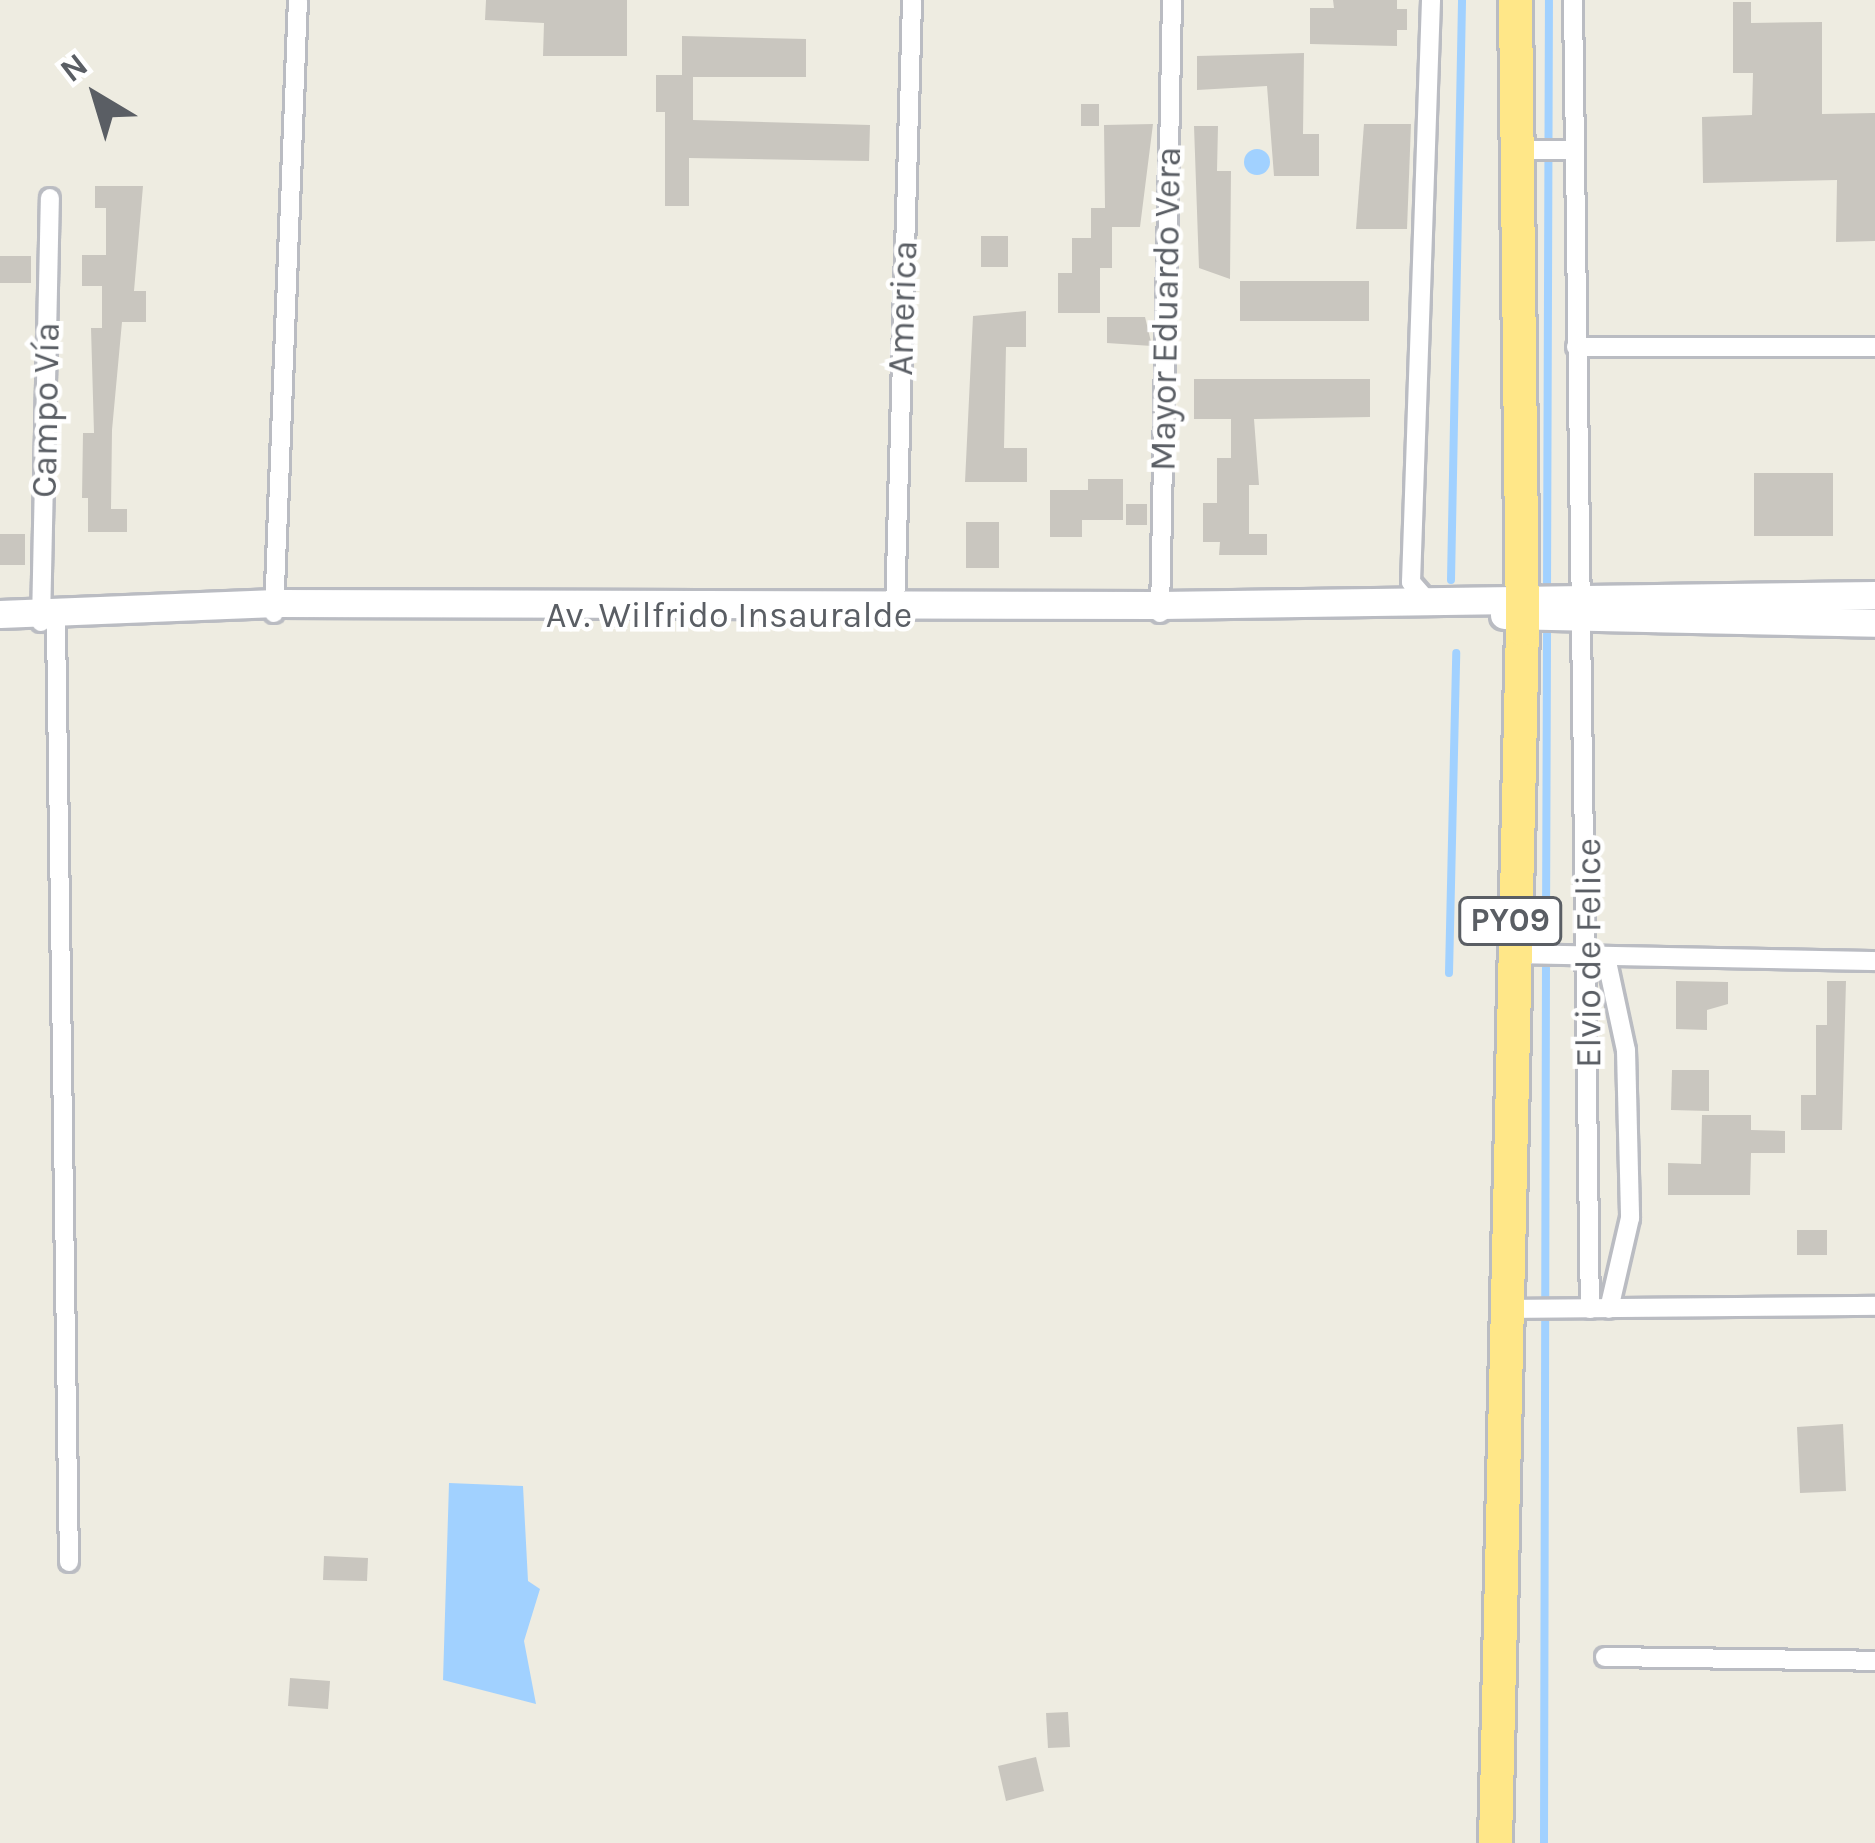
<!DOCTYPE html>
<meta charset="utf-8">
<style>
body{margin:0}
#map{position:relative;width:1875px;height:1843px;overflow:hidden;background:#eeece1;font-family:Karla,sans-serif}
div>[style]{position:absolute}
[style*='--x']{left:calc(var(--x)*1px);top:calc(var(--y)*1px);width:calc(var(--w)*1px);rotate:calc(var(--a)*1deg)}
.water>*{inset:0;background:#a1d1ff}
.round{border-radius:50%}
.stream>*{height:8px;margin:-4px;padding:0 4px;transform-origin:4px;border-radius:4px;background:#a1d1ff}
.building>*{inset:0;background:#c9c6bf}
.roads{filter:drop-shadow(3px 0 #babcc2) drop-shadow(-3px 0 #babcc2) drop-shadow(0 3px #babcc2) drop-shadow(0 -3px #babcc2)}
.street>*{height:18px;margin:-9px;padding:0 9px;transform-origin:9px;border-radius:9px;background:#fff}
.secondary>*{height:27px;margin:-13.5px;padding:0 13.5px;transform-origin:13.5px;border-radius:13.5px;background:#fff}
.highway>*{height:33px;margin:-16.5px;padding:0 16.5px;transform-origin:16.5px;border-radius:16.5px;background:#ffe788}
span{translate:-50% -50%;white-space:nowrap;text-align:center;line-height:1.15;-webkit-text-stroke:9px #fff;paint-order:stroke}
.shield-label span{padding:3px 9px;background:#fff;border:3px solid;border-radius:9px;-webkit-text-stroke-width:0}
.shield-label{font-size:33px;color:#5a5e64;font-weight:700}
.street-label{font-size:36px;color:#5a5e64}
.north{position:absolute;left:36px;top:36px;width:120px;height:120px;-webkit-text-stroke:9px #fff;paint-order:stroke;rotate:322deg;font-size:33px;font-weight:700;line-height:48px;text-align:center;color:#5a5e64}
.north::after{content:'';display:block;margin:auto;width:42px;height:54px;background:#5a5e64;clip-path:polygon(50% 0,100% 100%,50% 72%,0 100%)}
</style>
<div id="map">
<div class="water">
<i class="round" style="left:1244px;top:149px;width:26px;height:26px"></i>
<i style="clip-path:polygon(449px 1483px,523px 1486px,528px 1581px,540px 1589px,524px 1641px,536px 1704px,443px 1680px)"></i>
</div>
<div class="stream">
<i style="--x:1451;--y:580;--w:580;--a:-88.91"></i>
<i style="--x:1547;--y:592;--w:592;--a:-89.81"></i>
<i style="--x:1546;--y:930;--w:296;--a:-89.8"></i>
<i style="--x:1449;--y:973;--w:320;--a:-88.7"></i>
<i style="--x:1544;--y:1843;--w:875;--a:-89.87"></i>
</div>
<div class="building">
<i style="clip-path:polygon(486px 0,627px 0,627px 56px,543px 56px,544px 23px,485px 20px)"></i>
<i style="clip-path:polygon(1333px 0,1397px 0,1397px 9px,1407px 9px,1407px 30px,1397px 30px,1397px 46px,1310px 44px,1310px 8px,1334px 8px)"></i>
<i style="clip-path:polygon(1733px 2px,1751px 2px,1751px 23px,1822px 22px,1822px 114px,1875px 113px,1875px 241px,1836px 242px,1837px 180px,1703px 183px,1702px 117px,1752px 115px,1753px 73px,1733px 73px)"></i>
<i style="clip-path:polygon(682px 36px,806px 39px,806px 77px,693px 77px,693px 120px,870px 125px,869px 161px,689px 158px,689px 206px,665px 206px,665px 112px,656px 112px,656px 75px,682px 75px)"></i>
<i style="clip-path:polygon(1304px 53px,1303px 134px,1319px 134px,1319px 176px,1274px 176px,1267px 86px,1197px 90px,1197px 56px)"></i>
<i style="clip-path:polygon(1081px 104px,1099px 104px,1099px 126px,1081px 126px)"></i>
<i style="clip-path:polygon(1153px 124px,1140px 227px,1112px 227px,1112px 268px,1100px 268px,1100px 313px,1058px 313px,1058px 273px,1072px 273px,1072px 238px,1091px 238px,1091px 208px,1105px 208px,1104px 125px)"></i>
<i style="clip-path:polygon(1364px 124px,1411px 124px,1407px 229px,1356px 229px)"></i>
<i style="clip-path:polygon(1194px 126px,1218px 126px,1217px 171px,1231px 171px,1230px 279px,1199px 268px)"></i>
<i style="clip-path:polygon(95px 186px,143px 186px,134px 291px,146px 291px,146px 322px,122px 322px,112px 430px,111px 509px,127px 509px,127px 532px,88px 532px,88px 498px,82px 498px,83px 433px,94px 433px,91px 328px,102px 328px,102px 286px,82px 286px,82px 255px,106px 255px,106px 208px,95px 208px)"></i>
<i style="clip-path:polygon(981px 236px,1008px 236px,1008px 267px,981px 267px)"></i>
<i style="clip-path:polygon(0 256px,31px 256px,31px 283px,0 283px)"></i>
<i style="clip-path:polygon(1240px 281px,1369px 281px,1369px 321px,1240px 321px)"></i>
<i style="clip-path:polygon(1026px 311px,1026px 347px,1006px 347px,1004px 448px,1027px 448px,1027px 482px,965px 482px,973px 316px)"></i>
<i style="clip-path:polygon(1107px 317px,1145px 317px,1152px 346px,1107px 343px)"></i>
<i style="clip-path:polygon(1194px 379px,1370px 379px,1370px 417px,1254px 419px,1259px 485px,1249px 485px,1249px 534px,1267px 534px,1267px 555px,1219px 555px,1220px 542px,1203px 542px,1203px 503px,1217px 503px,1217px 458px,1231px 458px,1231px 419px,1194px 419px)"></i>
<i style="clip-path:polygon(1754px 473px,1833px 473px,1833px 536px,1754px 536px)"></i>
<i style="clip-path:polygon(1088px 479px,1123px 479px,1123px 520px,1082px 520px,1082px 537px,1050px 537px,1050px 490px,1088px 490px)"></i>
<i style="clip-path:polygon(1126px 504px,1147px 504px,1147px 525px,1126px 525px)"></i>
<i style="clip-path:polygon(966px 522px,999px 522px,999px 568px,966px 568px)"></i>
<i style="clip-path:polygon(0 534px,25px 534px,25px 565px,0 565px)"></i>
<i style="clip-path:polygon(1676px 981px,1728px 982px,1728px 1004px,1707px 1010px,1707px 1030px,1676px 1029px)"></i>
<i style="clip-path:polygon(1827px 981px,1846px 981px,1842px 1130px,1801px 1130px,1801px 1095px,1816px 1095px,1816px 1025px,1827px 1025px)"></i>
<i style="clip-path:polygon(1672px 1070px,1709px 1070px,1709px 1111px,1671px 1110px)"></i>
<i style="clip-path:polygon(1702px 1115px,1751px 1115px,1751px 1130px,1785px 1131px,1785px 1153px,1751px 1153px,1750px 1195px,1668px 1195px,1668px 1163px,1701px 1164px)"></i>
<i style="clip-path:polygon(1797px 1230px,1827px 1230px,1827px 1255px,1797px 1255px)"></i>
<i style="clip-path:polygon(1843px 1424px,1846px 1491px,1800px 1493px,1797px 1427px)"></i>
<i style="clip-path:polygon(324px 1556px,368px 1558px,367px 1581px,323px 1580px)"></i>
<i style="clip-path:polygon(290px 1678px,330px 1681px,328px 1709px,288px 1706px)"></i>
<i style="clip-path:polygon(1068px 1712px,1070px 1747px,1048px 1748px,1046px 1713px)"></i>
<i style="clip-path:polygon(1036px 1757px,1044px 1791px,1006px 1801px,998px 1766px)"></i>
</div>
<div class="roads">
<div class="street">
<i style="--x:1573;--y:0;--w:1309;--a:89.26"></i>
<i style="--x:1512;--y:150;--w:62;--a:0"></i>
<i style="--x:1576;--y:347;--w:299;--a:0"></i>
<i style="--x:1430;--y:604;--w:29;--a:-131"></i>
<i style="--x:1411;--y:582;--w:582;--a:-88.03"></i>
<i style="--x:895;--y:610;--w:610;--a:-88.4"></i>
<i style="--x:274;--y:613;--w:613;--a:-87.76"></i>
<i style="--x:1160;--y:613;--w:613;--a:-88.88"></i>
<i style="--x:41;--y:622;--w:424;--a:-88.8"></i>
<i style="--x:56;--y:623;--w:939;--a:89.21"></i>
<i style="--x:1509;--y:954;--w:366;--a:1.1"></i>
<i style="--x:1606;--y:957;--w:95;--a:77.9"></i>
<i style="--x:1626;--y:1050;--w:168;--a:88.6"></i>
<i style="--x:1630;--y:1218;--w:93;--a:103"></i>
<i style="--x:1511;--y:1309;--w:364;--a:-0.5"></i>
<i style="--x:1605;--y:1657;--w:270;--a:0.8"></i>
</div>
<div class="secondary">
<i style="--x:0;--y:614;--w:276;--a:-2.3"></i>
<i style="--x:276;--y:603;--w:884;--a:0.13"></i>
<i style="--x:1160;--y:605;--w:715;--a:-0.8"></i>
<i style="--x:1504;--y:615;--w:371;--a:1.2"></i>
</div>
<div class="highway">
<i style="--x:1495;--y:1843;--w:1215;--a:-88.73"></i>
<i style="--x:1522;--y:628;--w:628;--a:-90.64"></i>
</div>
</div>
<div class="shield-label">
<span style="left:1510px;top:921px">PY09</span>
</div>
<div class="street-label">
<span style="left:903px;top:308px;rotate:-88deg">America</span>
<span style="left:1166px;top:309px;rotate:-89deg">Mayor Eduardo Vera</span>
<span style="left:46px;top:410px;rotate:-89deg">Campo Vía</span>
<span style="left:729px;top:616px">Av. Wilfrido Insauralde</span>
<span style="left:1589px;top:953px;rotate:-90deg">Elvio de Felice</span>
</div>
<div class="north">N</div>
</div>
